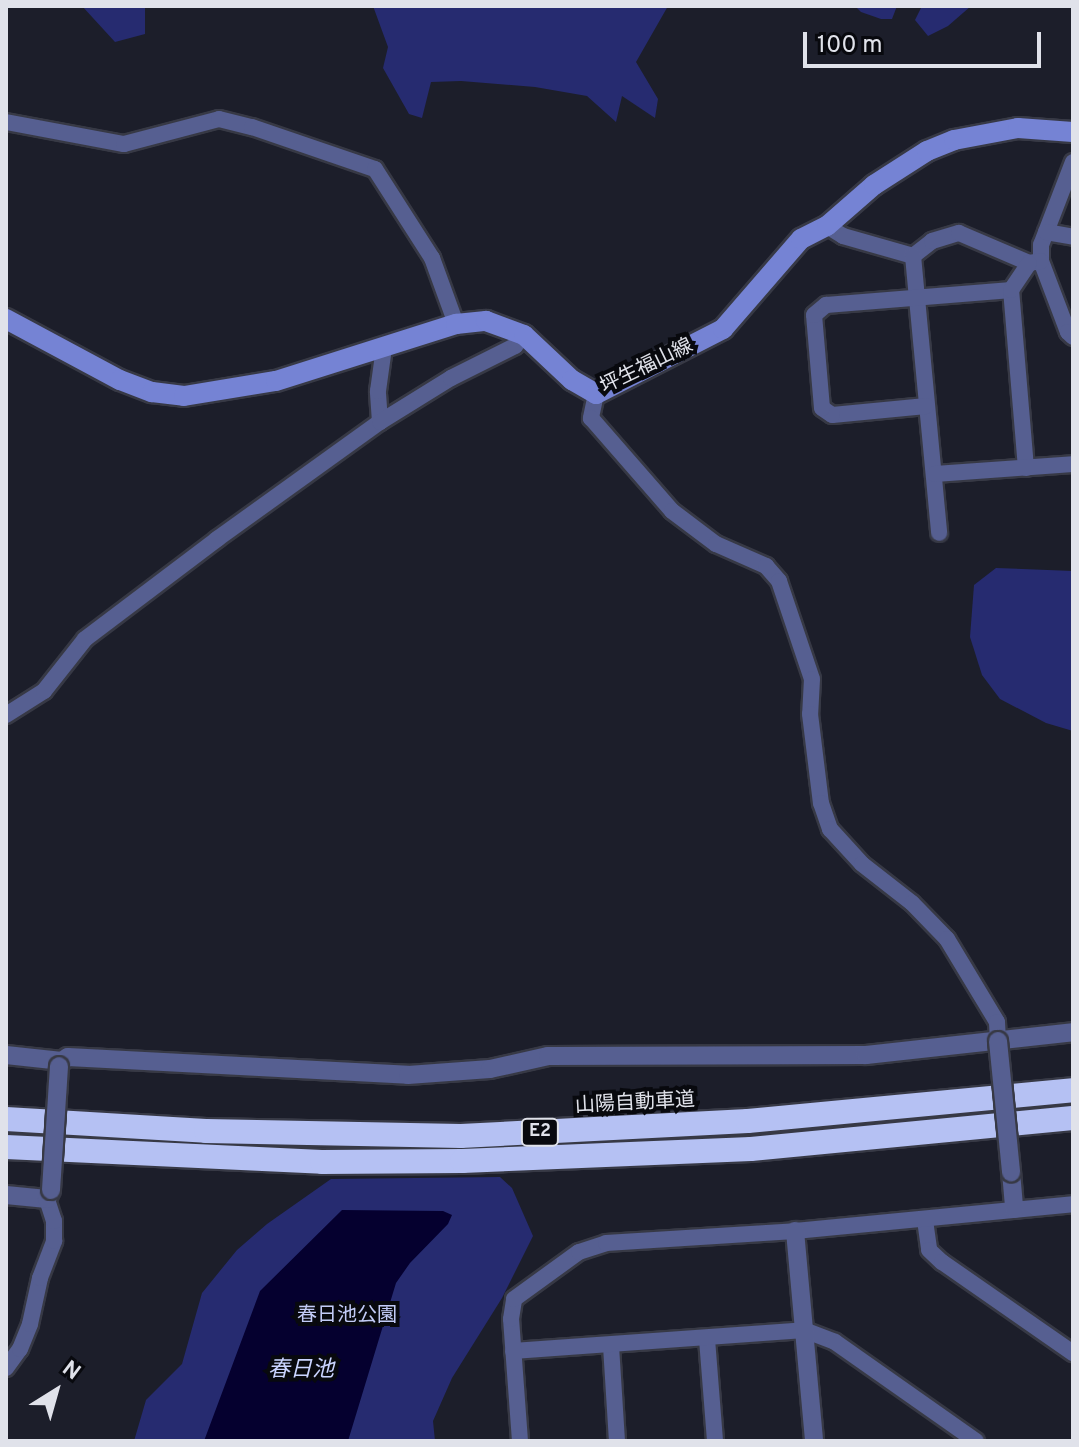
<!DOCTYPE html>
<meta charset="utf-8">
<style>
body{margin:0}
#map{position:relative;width:1079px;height:1447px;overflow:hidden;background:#1c1e2a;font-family:Overpass,"Noto Sans JP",sans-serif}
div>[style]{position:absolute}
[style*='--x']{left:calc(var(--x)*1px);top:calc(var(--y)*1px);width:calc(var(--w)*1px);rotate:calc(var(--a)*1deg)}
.green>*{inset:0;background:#262b70}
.water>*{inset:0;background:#05002f}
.roads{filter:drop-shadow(2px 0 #373945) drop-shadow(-2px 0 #373945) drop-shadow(0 2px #373945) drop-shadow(0 -2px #373945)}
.minor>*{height:16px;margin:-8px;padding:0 8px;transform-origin:8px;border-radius:8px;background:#565f91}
.tertiary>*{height:18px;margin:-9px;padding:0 9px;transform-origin:9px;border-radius:9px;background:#565f91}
.secondary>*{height:20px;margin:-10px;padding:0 10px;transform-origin:10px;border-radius:10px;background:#7583d4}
.motorway>*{height:24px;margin:-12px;padding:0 12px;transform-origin:12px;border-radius:12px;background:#b5c1f3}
.bridges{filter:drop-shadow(2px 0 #373945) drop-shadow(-2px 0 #373945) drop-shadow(0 2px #373945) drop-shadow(0 -2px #373945)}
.tertiary-bridge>*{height:18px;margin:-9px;padding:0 9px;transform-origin:9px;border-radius:9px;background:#565f91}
span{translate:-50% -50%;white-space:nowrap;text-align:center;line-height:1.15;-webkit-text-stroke:8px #08090e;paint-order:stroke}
.shield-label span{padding:2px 6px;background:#08090e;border:2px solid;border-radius:6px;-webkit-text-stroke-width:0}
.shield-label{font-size:18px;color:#e0e2ea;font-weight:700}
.street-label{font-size:20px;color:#e0e2ea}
.park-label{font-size:20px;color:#c2cbf6}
.water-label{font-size:22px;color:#cad4ff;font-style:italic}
.frame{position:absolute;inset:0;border:8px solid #e0e2ea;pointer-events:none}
.north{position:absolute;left:16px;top:1351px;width:80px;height:80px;-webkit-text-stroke:6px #08090e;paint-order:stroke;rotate:37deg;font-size:22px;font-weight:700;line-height:32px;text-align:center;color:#e0e2ea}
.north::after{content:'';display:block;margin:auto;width:28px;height:36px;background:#e0e2ea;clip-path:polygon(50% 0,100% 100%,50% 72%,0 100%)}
.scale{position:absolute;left:803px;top:32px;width:238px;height:36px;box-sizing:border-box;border:4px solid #e0e2ea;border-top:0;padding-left:10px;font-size:24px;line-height:28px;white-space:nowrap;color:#e0e2ea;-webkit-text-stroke:6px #08090e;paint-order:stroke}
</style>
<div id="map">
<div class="green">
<i style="clip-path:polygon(82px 6px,145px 6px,145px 34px,115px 42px)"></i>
<i style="clip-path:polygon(373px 6px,668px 6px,636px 62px,658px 99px,655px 118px,622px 96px,616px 122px,587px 96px,535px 87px,461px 81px,431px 82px,422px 118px,409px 114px,383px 68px,388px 47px)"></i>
<i style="clip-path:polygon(855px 6px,897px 6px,892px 19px,881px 19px,861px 12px)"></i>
<i style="clip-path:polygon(922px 6px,971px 6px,948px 26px,928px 36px,915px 20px)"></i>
<i style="clip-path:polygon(996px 568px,1073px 571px,1073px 731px,1046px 723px,1000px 699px,982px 675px,970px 637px,974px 585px)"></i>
<i style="clip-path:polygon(500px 1177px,512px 1188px,533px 1236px,502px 1298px,452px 1378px,433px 1421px,435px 1441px,134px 1441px,146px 1400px,182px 1364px,202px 1293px,237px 1250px,267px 1224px,331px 1179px)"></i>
</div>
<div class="water">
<i style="clip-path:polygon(342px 1210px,443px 1211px,452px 1215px,448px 1224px,410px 1263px,396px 1283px,348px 1441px,204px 1441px,260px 1291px)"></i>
</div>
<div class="roads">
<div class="minor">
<i style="--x:6;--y:122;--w:120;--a:10.6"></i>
<i style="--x:124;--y:144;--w:98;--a:-14.7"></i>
<i style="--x:219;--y:119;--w:34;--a:14"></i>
<i style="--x:252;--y:127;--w:130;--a:18.9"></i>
<i style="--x:375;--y:169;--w:106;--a:57.4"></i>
<i style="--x:432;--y:258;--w:70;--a:70"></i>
<i style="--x:1073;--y:162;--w:89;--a:111.1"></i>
<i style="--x:1041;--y:245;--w:16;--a:90"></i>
<i style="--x:1041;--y:261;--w:76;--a:69.2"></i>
<i style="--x:1068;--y:332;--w:7;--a:45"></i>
<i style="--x:827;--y:226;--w:19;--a:32"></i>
<i style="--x:843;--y:236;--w:73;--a:15.9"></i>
<i style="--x:913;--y:256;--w:24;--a:-38"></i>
<i style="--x:932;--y:241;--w:28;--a:-17"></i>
<i style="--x:959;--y:233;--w:76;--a:23.2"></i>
<i style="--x:1029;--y:263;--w:12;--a:-9"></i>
<i style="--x:1046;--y:232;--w:27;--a:10"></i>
<i style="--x:913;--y:256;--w:278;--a:84.6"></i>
<i style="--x:596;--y:394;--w:25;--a:102"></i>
<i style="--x:591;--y:418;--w:123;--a:48.9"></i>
<i style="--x:672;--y:511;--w:55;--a:36.9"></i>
<i style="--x:716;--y:544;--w:55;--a:23.7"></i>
<i style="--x:766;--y:566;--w:20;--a:49"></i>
<i style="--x:779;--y:581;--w:103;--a:71.4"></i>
<i style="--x:812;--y:679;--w:35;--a:93"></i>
<i style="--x:810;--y:714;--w:90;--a:83"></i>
<i style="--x:821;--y:803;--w:28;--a:71"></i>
<i style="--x:830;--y:829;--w:47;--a:47.6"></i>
<i style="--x:862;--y:864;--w:63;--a:38"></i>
<i style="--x:912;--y:903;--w:50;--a:45.8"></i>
<i style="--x:947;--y:939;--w:97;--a:58.9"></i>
<i style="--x:997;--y:1022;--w:19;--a:87"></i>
<i style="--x:926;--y:406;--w:94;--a:174.5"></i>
<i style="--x:832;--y:415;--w:12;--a:-145"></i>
<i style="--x:822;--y:408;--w:93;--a:-94.9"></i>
<i style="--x:814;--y:315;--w:16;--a:-40"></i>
<i style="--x:826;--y:305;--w:186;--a:-4.6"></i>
<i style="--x:380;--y:422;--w:31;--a:-94"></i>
<i style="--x:378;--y:391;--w:43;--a:-82.1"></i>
<i style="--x:1026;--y:468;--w:179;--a:-94.8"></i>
<i style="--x:1011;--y:290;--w:32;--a:-56"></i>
<i style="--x:935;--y:474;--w:138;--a:-4.1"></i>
<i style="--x:6;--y:715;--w:45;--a:-32.3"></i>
<i style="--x:44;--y:691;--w:66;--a:-51.7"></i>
<i style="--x:85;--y:639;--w:166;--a:-37.1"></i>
<i style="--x:217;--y:539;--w:201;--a:-35.7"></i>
<i style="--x:380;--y:422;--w:84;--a:-31.8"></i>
<i style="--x:451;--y:378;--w:72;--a:-26.6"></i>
<i style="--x:515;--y:346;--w:14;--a:-51"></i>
<i style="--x:925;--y:1220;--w:30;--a:82"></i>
<i style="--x:929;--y:1250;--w:18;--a:43"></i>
<i style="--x:942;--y:1262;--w:160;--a:34.8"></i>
<i style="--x:707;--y:1339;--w:102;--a:85.5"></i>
<i style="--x:611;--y:1346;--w:95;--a:86.4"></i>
<i style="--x:513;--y:1351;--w:292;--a:-4.1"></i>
<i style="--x:804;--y:1330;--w:33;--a:21"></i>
<i style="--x:835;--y:1342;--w:172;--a:35.1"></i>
<i style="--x:6;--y:1368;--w:24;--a:-54"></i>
<i style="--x:20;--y:1349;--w:27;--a:-68"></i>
<i style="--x:30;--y:1324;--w:47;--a:-77.7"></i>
<i style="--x:40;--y:1278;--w:40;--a:-69"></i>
<i style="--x:54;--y:1241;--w:20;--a:-90"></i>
<i style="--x:54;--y:1221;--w:23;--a:-108"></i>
<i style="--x:520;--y:1441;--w:122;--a:-94.2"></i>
<i style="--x:511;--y:1319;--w:20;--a:-81"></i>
<i style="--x:514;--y:1299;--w:80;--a:-35.9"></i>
<i style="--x:579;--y:1252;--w:28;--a:-18"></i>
<i style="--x:606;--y:1243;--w:189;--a:-3.6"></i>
<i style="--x:795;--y:1231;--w:279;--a:-5.5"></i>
</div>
<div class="tertiary">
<i style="--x:6;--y:1055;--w:56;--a:6.1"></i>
<i style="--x:62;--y:1061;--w:7;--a:-34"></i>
<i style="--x:68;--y:1057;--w:340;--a:3"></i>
<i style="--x:408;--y:1075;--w:82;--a:-4.2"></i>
<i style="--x:490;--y:1069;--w:59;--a:-12.6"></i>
<i style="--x:548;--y:1056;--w:318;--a:-0.2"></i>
<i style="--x:866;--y:1055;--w:208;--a:-6.3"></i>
<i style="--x:1011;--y:1172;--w:37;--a:85"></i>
<i style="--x:6;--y:1195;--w:41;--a:5.6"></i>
<i style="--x:47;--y:1199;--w:10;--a:-66"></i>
<i style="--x:795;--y:1231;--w:211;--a:84.8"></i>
</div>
<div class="secondary">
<i style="--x:6;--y:319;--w:129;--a:28.2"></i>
<i style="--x:120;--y:380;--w:34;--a:21"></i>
<i style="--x:152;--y:392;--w:32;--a:7"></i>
<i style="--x:184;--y:396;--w:93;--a:-9.3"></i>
<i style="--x:276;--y:381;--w:189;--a:-17.6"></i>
<i style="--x:456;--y:324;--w:30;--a:-6"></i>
<i style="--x:486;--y:321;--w:40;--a:20.2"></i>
<i style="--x:524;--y:335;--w:66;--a:43.2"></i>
<i style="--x:572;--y:380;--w:28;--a:30"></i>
<i style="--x:596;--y:394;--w:143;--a:-27.1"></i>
<i style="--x:723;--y:329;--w:119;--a:-49.1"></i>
<i style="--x:801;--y:239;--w:29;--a:-27"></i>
<i style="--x:827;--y:226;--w:62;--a:-41.1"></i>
<i style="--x:874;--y:185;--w:63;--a:-32.7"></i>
<i style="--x:927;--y:151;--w:29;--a:-22"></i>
<i style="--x:954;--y:140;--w:65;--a:-10.6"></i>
<i style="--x:1018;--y:128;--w:55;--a:4.2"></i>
</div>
<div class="motorway">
<i style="--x:6;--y:1119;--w:200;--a:3.4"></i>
<i style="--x:206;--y:1131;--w:255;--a:1.1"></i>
<i style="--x:461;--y:1136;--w:287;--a:-3"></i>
<i style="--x:748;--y:1121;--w:326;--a:-5.4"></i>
<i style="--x:6;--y:1147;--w:316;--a:2.7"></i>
<i style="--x:322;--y:1162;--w:140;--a:-0.4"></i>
<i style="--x:462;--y:1161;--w:289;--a:-2.4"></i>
<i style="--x:751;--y:1149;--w:323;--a:-5.5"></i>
</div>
</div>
<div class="bridges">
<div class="tertiary-bridge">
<i style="--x:998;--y:1041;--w:132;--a:84.3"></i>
<i style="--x:51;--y:1190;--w:124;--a:-86.3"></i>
</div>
</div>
<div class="shield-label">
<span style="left:540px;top:1132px">E2</span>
</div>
<div class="street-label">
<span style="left:647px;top:367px;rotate:-26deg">坪生福山線</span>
<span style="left:635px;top:1104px;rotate:-3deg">山陽自動車道</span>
</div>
<div class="park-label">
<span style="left:347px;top:1316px">春日池公園</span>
</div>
<div class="water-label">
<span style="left:301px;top:1371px">春日池</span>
</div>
<div class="frame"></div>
<div class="north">N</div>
<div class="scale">100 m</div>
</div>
